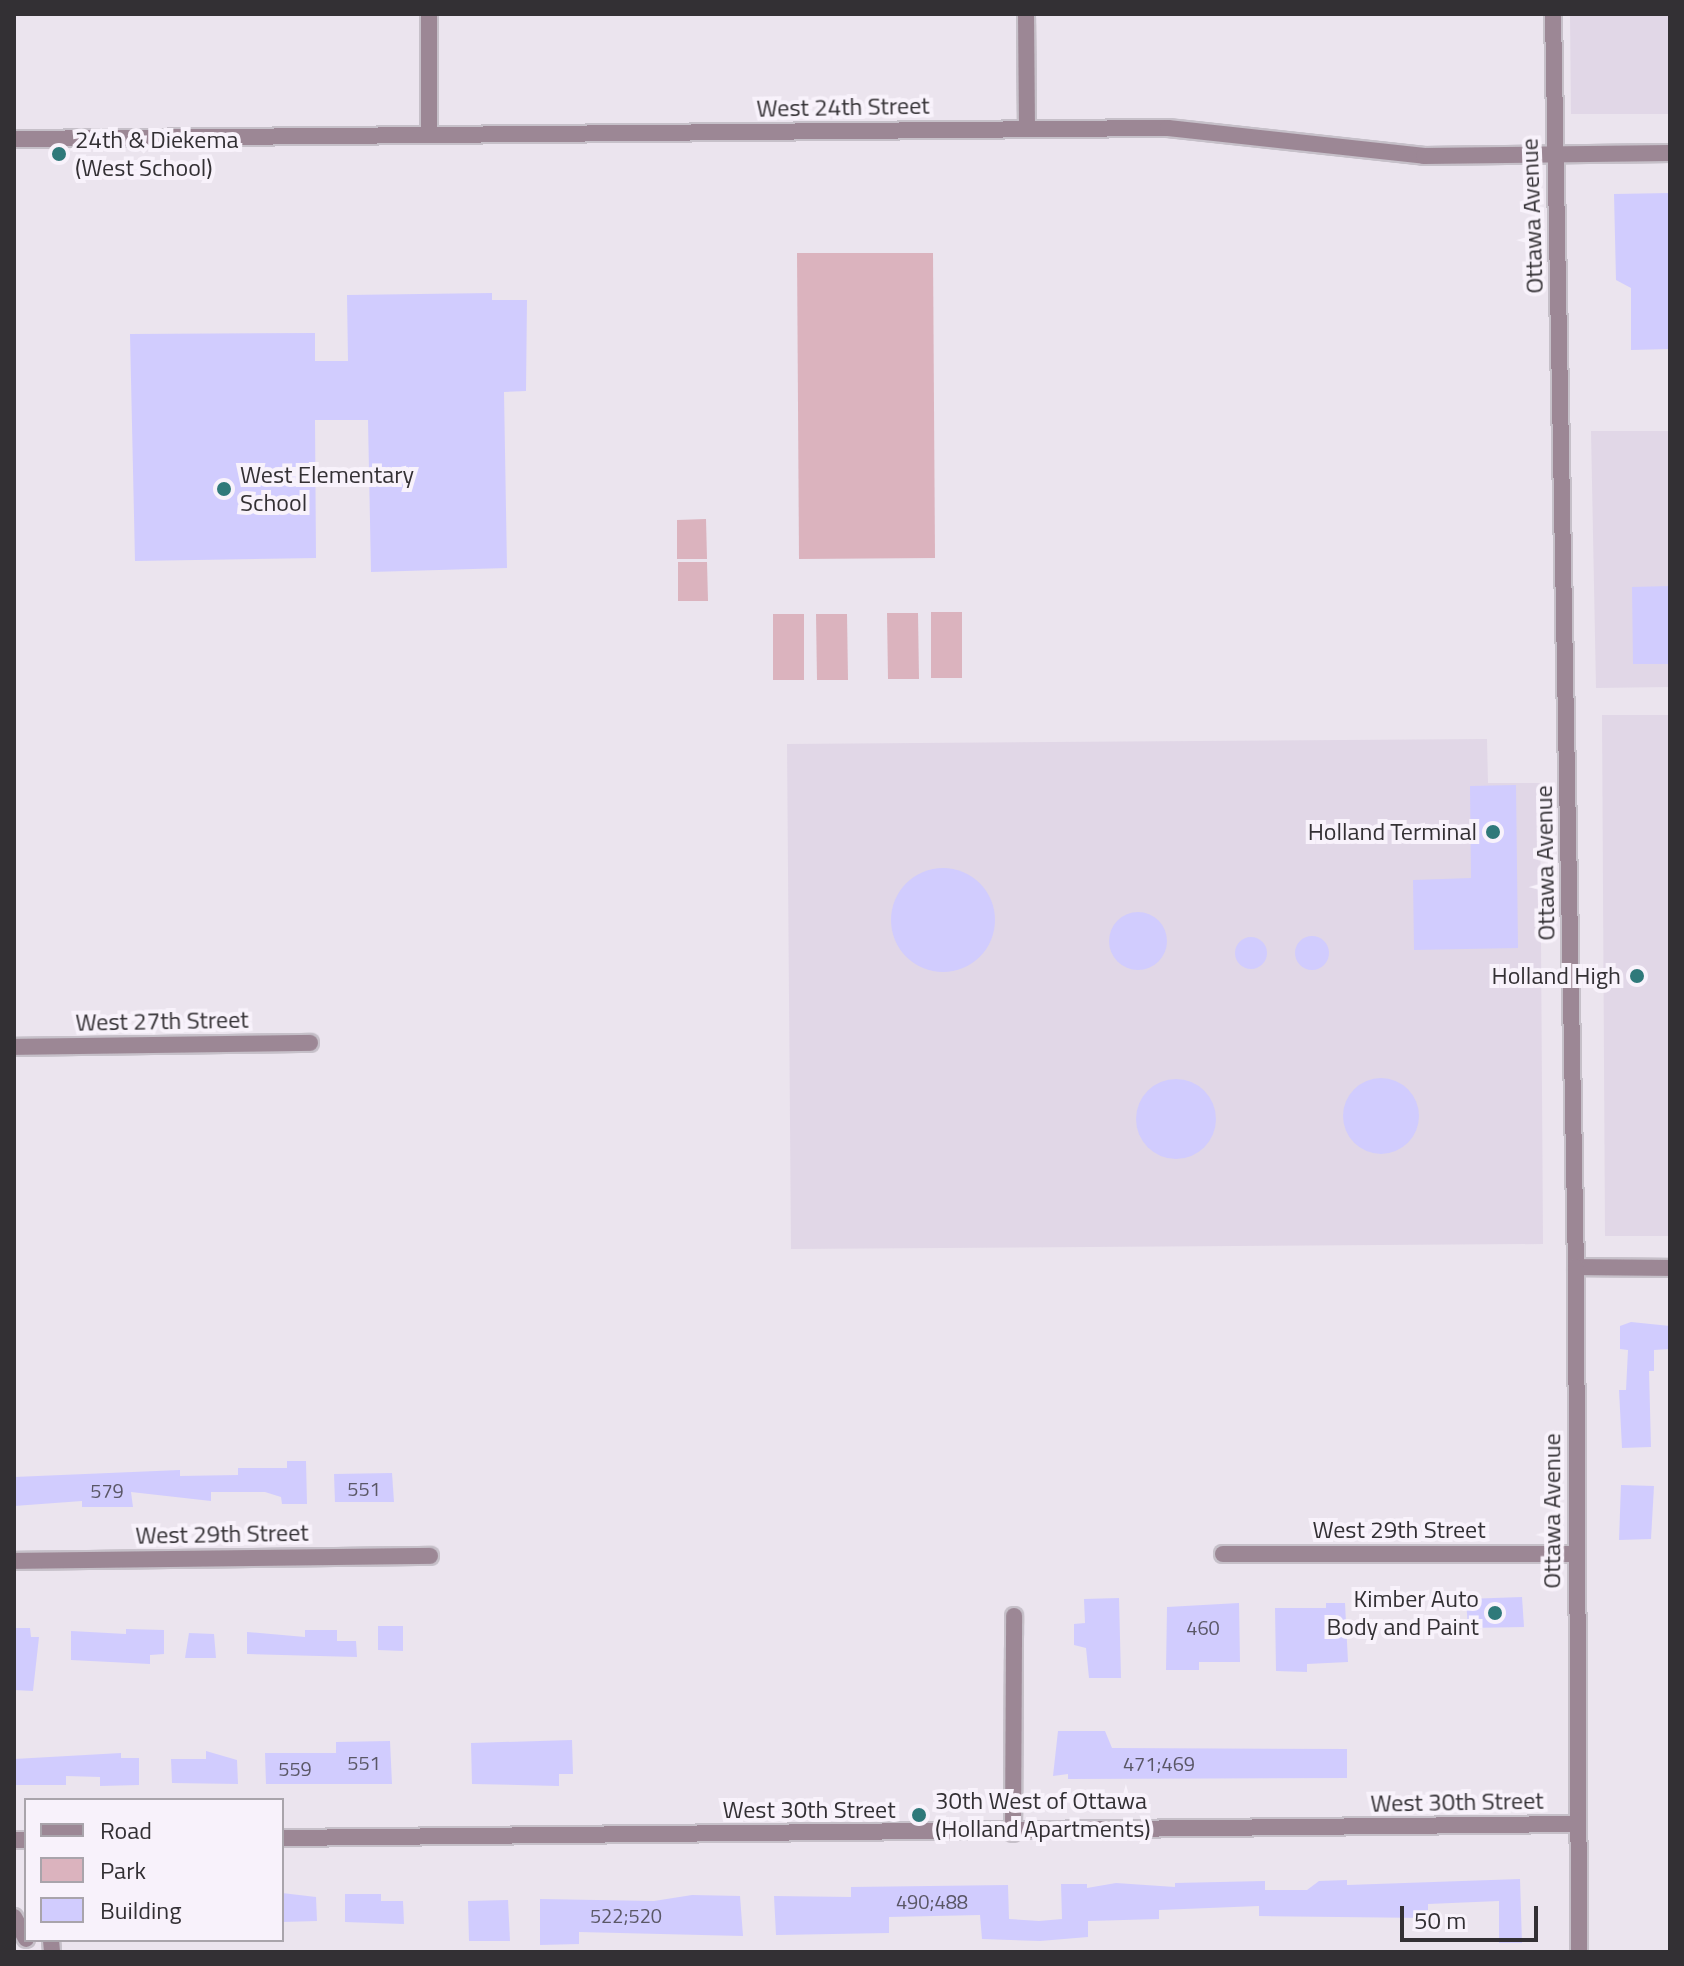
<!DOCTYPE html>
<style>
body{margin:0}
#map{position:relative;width:1684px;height:1966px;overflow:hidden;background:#ebe4ee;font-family:"Titillium Web",sans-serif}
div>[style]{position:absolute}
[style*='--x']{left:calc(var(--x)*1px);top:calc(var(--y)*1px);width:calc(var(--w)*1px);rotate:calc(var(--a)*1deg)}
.built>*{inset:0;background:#e1d7e7}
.green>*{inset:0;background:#dbb3be}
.building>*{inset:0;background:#d1ccfe}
.round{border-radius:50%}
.roads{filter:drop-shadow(2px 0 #c6c0c9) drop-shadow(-2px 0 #c6c0c9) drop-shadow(0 2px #c6c0c9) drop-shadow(0 -2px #c6c0c9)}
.minor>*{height:16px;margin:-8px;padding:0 8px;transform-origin:8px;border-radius:8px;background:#9c8795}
.tertiary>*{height:16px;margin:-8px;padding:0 8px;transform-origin:8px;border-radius:8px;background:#9c8795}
.dots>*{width:22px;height:22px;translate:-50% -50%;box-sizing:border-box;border:4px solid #f8f2fb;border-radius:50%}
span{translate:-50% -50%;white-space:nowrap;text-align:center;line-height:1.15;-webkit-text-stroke:8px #f8f2fb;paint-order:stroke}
.number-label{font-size:20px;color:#5a5766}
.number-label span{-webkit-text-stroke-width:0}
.street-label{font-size:24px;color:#333034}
.poi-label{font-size:24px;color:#333034}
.left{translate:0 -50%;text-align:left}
.right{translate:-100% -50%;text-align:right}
.frame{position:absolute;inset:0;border:16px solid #333034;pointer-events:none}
.legend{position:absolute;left:24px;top:1798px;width:260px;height:144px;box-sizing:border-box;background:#f8f2fb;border:2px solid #a9a4ab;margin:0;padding:10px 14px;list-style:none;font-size:24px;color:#333034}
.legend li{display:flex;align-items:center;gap:16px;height:40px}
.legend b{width:40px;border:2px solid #a9a4ab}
.scale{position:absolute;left:1400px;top:1906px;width:138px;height:36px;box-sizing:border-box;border:4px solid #333034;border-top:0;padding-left:10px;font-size:24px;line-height:28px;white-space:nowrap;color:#333034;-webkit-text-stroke:6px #f8f2fb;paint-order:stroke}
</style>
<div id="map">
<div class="built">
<i style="clip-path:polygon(1570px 14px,1670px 14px,1670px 114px,1571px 114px)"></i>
<i style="clip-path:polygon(1591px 431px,1670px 431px,1670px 687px,1596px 688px)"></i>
<i style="clip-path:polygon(1602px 715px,1670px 715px,1670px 1236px,1605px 1236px)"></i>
<i style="clip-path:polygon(1487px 739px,1488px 783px,1540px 783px,1543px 1244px,791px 1249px,787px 744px)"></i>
</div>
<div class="green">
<i style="clip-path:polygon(797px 253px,933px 253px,935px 558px,799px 559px)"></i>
<i style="clip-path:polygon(706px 519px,707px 559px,677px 559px,677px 520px)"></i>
<i style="clip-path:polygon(678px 562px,707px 562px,708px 601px,678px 601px)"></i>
<i style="clip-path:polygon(931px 612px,962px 612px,962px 678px,931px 678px)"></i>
<i style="clip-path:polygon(887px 613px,918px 613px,919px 679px,888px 679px)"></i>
<i style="clip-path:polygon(773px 614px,804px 614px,804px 680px,773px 680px)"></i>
<i style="clip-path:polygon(816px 614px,847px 614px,848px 680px,817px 680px)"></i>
</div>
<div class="building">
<i style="clip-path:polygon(1670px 193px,1670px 349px,1631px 350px,1631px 288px,1616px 280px,1614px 194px)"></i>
<i style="clip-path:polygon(492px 293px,492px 300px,527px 300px,526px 391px,504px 392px,507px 568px,371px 572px,368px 420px,315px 420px,316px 558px,135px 561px,130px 334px,315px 333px,315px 361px,348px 361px,347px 295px)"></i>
<i style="clip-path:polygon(1670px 586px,1670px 664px,1633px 664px,1632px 587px)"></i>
<i style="clip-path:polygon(1516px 785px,1518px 948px,1414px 950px,1413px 880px,1471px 878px,1470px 786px)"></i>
<i class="round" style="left:891px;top:868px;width:104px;height:104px"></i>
<i class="round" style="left:1109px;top:912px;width:58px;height:58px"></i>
<i class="round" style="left:1295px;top:936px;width:34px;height:34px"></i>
<i class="round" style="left:1235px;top:937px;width:32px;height:32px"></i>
<i class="round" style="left:1343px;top:1078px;width:76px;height:76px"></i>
<i class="round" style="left:1136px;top:1079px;width:80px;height:80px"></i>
<i style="clip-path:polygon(1631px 1322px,1670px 1326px,1670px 1349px,1654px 1350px,1654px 1371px,1649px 1371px,1651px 1447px,1622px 1448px,1619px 1390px,1626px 1390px,1628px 1350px,1620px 1349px,1620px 1326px)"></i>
<i style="clip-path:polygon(287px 1461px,306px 1461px,307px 1504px,282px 1504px,281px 1497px,265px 1492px,211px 1492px,211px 1501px,131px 1492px,133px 1507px,82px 1507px,82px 1501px,14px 1506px,14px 1477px,180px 1470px,180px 1476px,238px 1475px,238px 1468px,287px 1468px)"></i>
<i style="clip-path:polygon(392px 1473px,394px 1502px,335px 1502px,334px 1474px)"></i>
<i style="clip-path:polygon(1621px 1485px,1654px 1486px,1651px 1539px,1619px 1540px)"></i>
<i style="clip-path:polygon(1522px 1597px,1524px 1627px,1468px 1628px,1466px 1599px)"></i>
<i style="clip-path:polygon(1119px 1598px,1121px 1678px,1089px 1678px,1086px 1648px,1074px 1645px,1074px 1624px,1085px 1623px,1084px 1599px)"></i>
<i style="clip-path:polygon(1239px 1603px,1240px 1662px,1199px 1662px,1199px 1670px,1166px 1670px,1167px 1607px)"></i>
<i style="clip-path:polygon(1326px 1603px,1345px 1603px,1348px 1662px,1307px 1664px,1307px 1672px,1276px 1671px,1275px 1608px,1326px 1608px)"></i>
<i style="clip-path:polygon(378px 1626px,403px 1626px,403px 1651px,378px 1650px)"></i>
<i style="clip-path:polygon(14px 1628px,30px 1628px,31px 1637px,39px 1637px,33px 1691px,14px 1690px)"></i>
<i style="clip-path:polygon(126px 1629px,164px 1630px,164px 1654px,150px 1655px,150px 1664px,71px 1660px,71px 1631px,126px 1634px)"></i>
<i style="clip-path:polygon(305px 1630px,337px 1630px,337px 1641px,356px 1641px,357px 1657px,247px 1654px,247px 1632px,305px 1637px)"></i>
<i style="clip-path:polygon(189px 1633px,214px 1634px,216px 1658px,185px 1658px)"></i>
<i style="clip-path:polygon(1058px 1731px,1105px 1731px,1112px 1748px,1347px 1749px,1347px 1778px,1068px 1779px,1068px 1774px,1053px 1776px)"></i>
<i style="clip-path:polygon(572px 1740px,573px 1774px,559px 1774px,559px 1786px,472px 1784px,471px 1743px)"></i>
<i style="clip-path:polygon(390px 1741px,392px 1784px,266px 1784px,265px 1753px,336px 1753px,336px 1742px)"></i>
<i style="clip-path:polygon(206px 1751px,237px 1760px,238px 1784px,172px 1783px,171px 1759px,206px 1759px)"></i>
<i style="clip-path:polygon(121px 1753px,121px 1758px,139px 1758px,139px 1785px,100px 1786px,100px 1777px,66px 1776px,66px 1785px,14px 1785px,14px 1759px)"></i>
<i style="clip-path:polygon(1520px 1879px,1522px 1943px,1499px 1943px,1499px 1901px,1428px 1904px,1428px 1918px,1259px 1916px,1259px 1906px,1159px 1910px,1159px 1919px,1088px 1921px,1088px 1937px,1040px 1941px,982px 1939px,980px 1915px,889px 1917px,889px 1933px,776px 1935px,774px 1896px,851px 1897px,851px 1887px,1008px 1885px,1009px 1919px,1039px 1921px,1062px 1919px,1061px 1884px,1087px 1884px,1087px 1888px,1116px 1883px,1175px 1887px,1175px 1883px,1265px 1881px,1265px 1890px,1307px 1890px,1319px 1881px,1347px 1880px,1347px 1885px)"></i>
<i style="clip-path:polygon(282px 1893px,316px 1897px,317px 1921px,282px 1922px)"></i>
<i style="clip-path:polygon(345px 1894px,381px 1894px,381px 1901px,403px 1901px,404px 1924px,345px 1922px)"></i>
<i style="clip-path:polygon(692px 1895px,740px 1896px,743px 1936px,579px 1932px,579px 1944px,540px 1945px,540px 1899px,654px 1901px)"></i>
<i style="clip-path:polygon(508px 1900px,510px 1941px,469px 1941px,468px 1901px)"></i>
</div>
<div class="roads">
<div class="minor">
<i style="--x:429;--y:14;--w:121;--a:90"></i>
<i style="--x:1026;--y:14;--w:115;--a:89.5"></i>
<i style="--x:14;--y:139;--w:1154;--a:-0.55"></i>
<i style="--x:1168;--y:128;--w:258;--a:6.2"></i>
<i style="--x:1424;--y:156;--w:246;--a:-0.7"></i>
<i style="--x:14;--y:1047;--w:296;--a:-0.8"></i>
<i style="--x:1576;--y:1267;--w:94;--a:0.6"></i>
<i style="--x:1223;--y:1554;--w:353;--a:0"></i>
<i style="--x:14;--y:1561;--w:416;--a:-0.7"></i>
<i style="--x:1013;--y:1833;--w:217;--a:-89.7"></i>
<i style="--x:282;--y:1838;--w:1294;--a:-0.62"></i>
<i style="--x:14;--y:1840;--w:12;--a:0"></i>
<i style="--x:14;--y:1917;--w:25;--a:61"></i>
<i style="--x:51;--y:1940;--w:12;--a:85"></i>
</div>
<div class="tertiary">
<i style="--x:1553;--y:14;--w:1253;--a:88.95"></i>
<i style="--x:1576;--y:1267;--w:685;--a:89.75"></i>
</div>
</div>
<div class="dots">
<i style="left:59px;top:154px;background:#2f797a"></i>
<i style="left:224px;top:489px;background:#2f797a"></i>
<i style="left:1493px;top:832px;background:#2f797a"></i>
<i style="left:1637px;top:976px;background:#2f797a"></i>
<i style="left:1495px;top:1613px;background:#2f797a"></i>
<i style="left:919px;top:1815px;background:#2f797a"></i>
</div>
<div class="number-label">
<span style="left:364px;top:1488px">551</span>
<span style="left:107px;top:1490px">579</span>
<span style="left:1203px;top:1627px">460</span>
<span style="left:364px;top:1762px">551</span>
<span style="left:1159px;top:1763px">471;469</span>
<span style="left:295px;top:1768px">559</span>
<span style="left:932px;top:1901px">490;488</span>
<span style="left:626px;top:1915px">522;520</span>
</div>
<div class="street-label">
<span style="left:843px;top:107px;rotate:-1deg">West 24th Street</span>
<span style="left:1532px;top:216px;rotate:-92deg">Ottawa Avenue</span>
<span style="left:1545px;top:863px;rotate:-91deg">Ottawa Avenue</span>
<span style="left:162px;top:1021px;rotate:-1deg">West 27th Street</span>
<span style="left:1552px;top:1511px;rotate:-90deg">Ottawa Avenue</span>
<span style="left:1399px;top:1530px">West 29th Street</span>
<span style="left:222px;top:1534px;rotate:-1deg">West 29th Street</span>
<span style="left:1457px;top:1802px;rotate:-1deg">West 30th Street</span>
<span style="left:809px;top:1810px">West 30th Street</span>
</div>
<div class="poi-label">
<span class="left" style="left:75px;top:154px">24th &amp; Diekema<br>(West School)</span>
<span class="left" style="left:240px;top:489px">West Elementary<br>School</span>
<span class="right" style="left:1477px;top:832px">Holland Terminal</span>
<span class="right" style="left:1621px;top:976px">Holland High</span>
<span class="right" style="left:1479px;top:1613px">Kimber Auto<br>Body and Paint</span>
<span class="left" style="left:935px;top:1815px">30th West of Ottawa<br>(Holland Apartments)</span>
</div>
<div class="frame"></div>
<ul class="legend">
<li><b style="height:10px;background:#9c8795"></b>Road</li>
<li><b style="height:22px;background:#dbb3be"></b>Park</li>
<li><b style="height:22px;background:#d1ccfe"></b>Building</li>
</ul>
<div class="scale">50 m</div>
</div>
